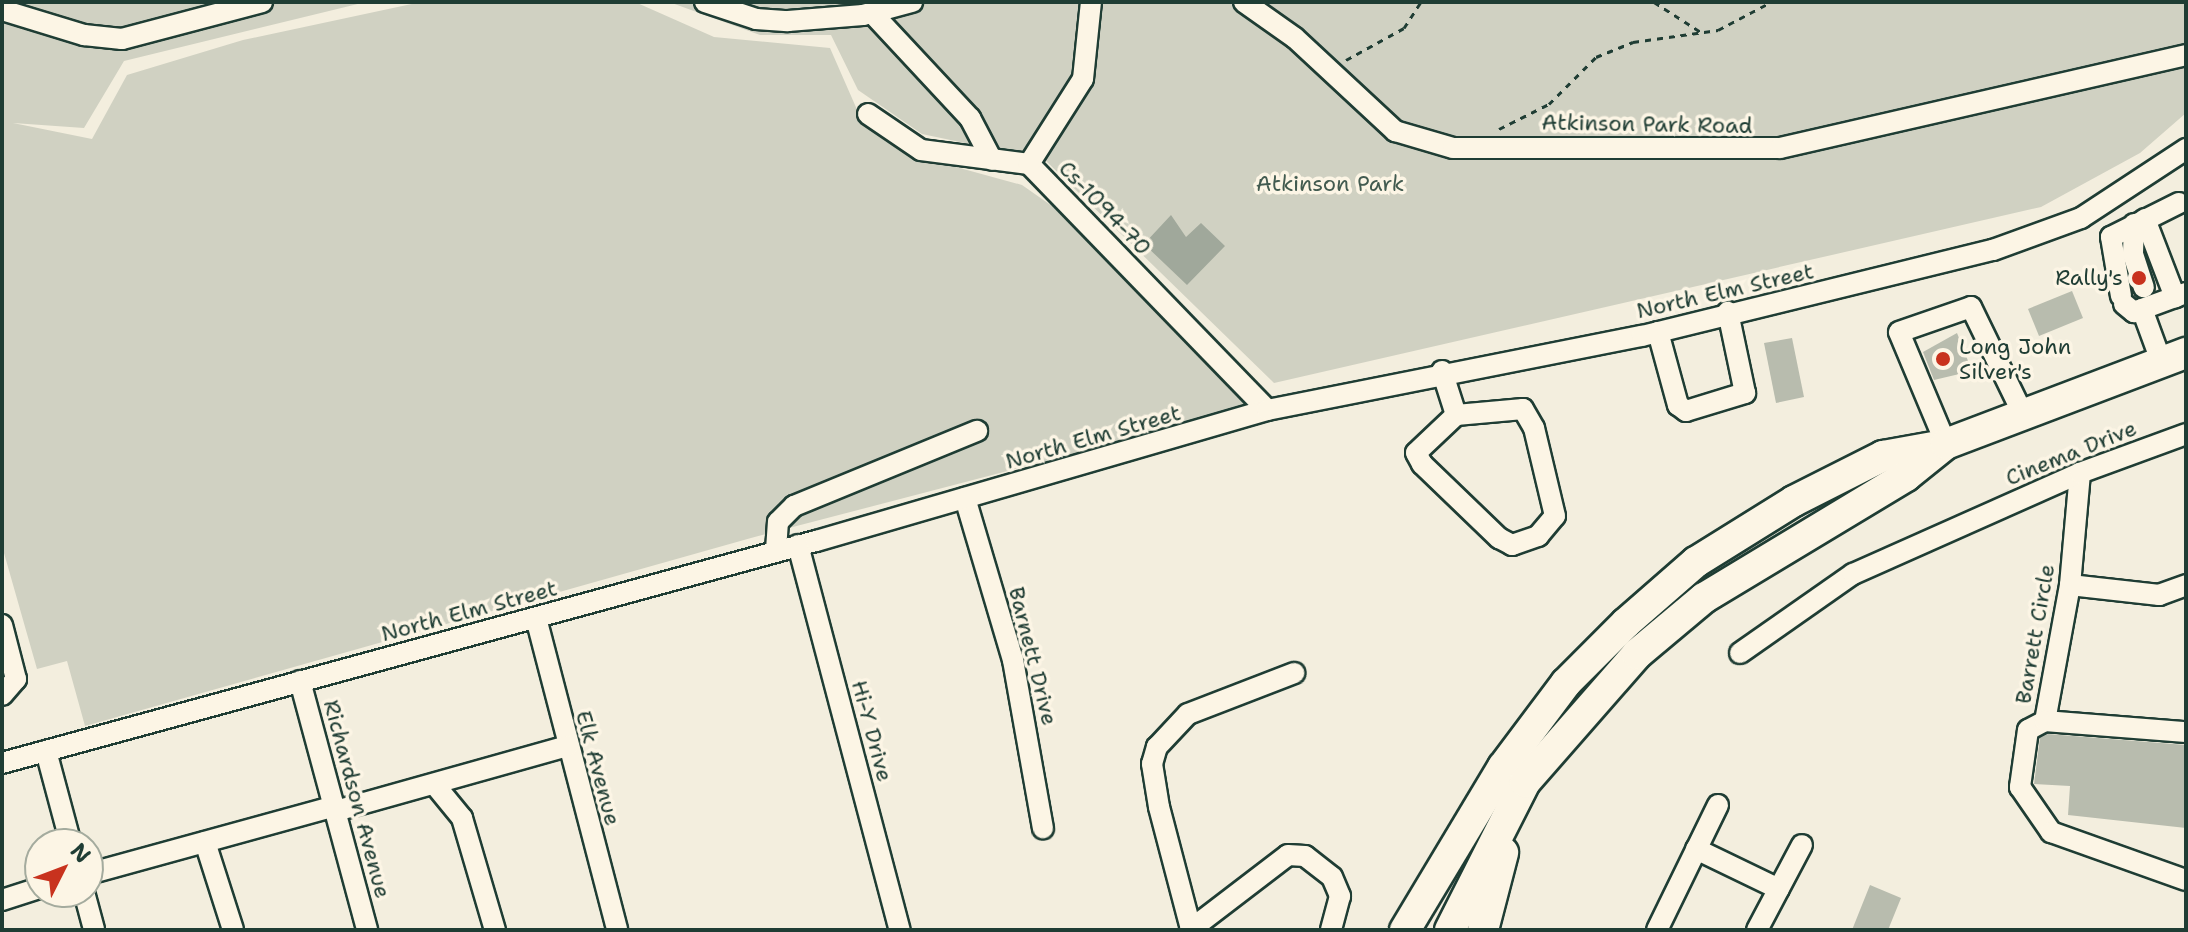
<!DOCTYPE html>
<style>
body{margin:0}
#map{position:relative;width:2188px;height:932px;overflow:hidden;background:#f3eede;font-family:"Shantell Sans",sans-serif}
div>[style]{position:absolute}
[style*='--x']{left:calc(var(--x)*1px);top:calc(var(--y)*1px);width:calc(var(--w)*1px);rotate:calc(var(--a)*1deg)}
.green>*{inset:0;background:#d0d1c2}
.water>*{inset:0;background:#a0a89b}
.building>*{inset:0;background:#b8bcae}
.path>*{height:3px;margin-top:-1.5px;transform-origin:0;background:repeating-linear-gradient(90deg,#1f3d34 0 6px,transparent 0 12px)}
.roads{filter:drop-shadow(2px 0 #1f3d34) drop-shadow(-2px 0 #1f3d34) drop-shadow(0 2px #1f3d34) drop-shadow(0 -2px #1f3d34)}
.minor>*{height:20px;margin:-10px;padding:0 10px;transform-origin:10px;border-radius:10px;background:#fcf5e5}
.highway>*{height:30px;margin:-15px;padding:0 15px;transform-origin:15px;border-radius:15px;background:#fcf5e5}
.dots>*{width:22px;height:22px;translate:-50% -50%;box-sizing:border-box;border:4px solid #fcf5e5;border-radius:50%}
span{translate:-50% -50%;white-space:nowrap;text-align:center;line-height:1.15;-webkit-text-stroke:7px #fcf5e5;paint-order:stroke}
.street-label{font-size:22px;color:#1f3d34}
.park-label{font-size:22px;color:#425b50}
.poi-label{font-size:22px;color:#1f3d34}
.right{translate:-100% -50%;text-align:right}
.left{translate:0 -50%;text-align:left}
.frame{position:absolute;inset:0;border:4px solid #1f3d34;pointer-events:none}
.north{position:absolute;left:24px;top:828px;width:80px;height:80px;box-sizing:border-box;background:#fcf5e5;border:2px solid #a4ab9e;border-radius:50%;rotate:48deg;font-size:22px;font-weight:700;line-height:32px;text-align:center;color:#1f3d34}
.north::after{content:'';display:block;margin:auto;width:28px;height:36px;background:#c8321e;clip-path:polygon(50% 0,100% 100%,50% 72%,0 100%)}
</style>
<div id="map">
<div class="green">
<i style="clip-path:polygon(2px 2px,366px 2px,124px 61px,84px 128px,13px 123px,92px 139px,127px 75px,243px 40px,421px 2px,635px 2px,714px 37px,830px 48px,862px 121px,916px 156px,1022px 185px,1052px 206px,1252px 407px,751px 538px,85px 726px,67px 661px,37px 669px,2px 546px)"></i>
<i style="clip-path:polygon(669px 2px,2186px 2px,2186px 113px,2140px 153px,2041px 207px,1274px 383px,1045px 160px,922px 134px,858px 90px,831px 35px,760px 35px)"></i>
</div>
<div class="water">
<i style="clip-path:polygon(1171px 215px,1186px 237px,1201px 223px,1225px 246px,1187px 285px,1144px 244px)"></i>
</div>
<div class="building">
<i style="clip-path:polygon(2072px 291px,2083px 318px,2039px 336px,2028px 309px)"></i>
<i style="clip-path:polygon(1957px 333px,1972px 371px,1934px 380px,1923px 352px)"></i>
<i style="clip-path:polygon(1792px 338px,1804px 397px,1776px 403px,1764px 343px)"></i>
<i style="clip-path:polygon(2048px 734px,2186px 745px,2186px 828px,2068px 815px,2070px 786px,2034px 784px,2040px 738px)"></i>
<i style="clip-path:polygon(1870px 885px,1901px 898px,1888px 930px,1852px 930px)"></i>
</div>
<div class="path">
<i style="--x:1654;--y:2;--w:56;--a:32.6"></i>
<i style="--x:1346;--y:60;--w:66;--a:-28.9"></i>
<i style="--x:1404;--y:28;--w:31;--a:-57"></i>
<i style="--x:1499;--y:129;--w:56;--a:-26.6"></i>
<i style="--x:1549;--y:104;--w:66;--a:-45"></i>
<i style="--x:1596;--y:57;--w:40;--a:-22"></i>
<i style="--x:1633;--y:42;--w:86;--a:-8"></i>
<i style="--x:1718;--y:30;--w:60;--a:-27.8"></i>
</div>
<div class="roads">
<div class="minor">
<i style="--x:705;--y:2;--w:54;--a:18.4"></i>
<i style="--x:756;--y:19;--w:32;--a:4"></i>
<i style="--x:788;--y:21;--w:75;--a:-4.6"></i>
<i style="--x:863;--y:15;--w:51;--a:-14.9"></i>
<i style="--x:1244;--y:2;--w:62;--a:35.2"></i>
<i style="--x:1295;--y:38;--w:137;--a:42.9"></i>
<i style="--x:1395;--y:131;--w:60;--a:16.3"></i>
<i style="--x:1453;--y:148;--w:327;--a:0"></i>
<i style="--x:1780;--y:148;--w:417;--a:-12.9"></i>
<i style="--x:2;--y:10;--w:86;--a:17"></i>
<i style="--x:84;--y:35;--w:38;--a:6"></i>
<i style="--x:122;--y:39;--w:145;--a:-14.8"></i>
<i style="--x:872;--y:13;--w:144;--a:47"></i>
<i style="--x:970;--y:118;--w:47;--a:62.4"></i>
<i style="--x:868;--y:114;--w:64;--a:34.2"></i>
<i style="--x:921;--y:150;--w:109;--a:7.4"></i>
<i style="--x:1029;--y:164;--w:342;--a:45.9"></i>
<i style="--x:1029;--y:164;--w:101;--a:-57.6"></i>
<i style="--x:1083;--y:79;--w:77;--a:-84.1"></i>
<i style="--x:2145;--y:219;--w:84;--a:69"></i>
<i style="--x:2134;--y:224;--w:30;--a:92"></i>
<i style="--x:2133;--y:254;--w:35;--a:72"></i>
<i style="--x:2121;--y:296;--w:60;--a:-99.6"></i>
<i style="--x:2111;--y:237;--w:76;--a:-26.6"></i>
<i style="--x:2124;--y:304;--w:13;--a:39"></i>
<i style="--x:2134;--y:312;--w:55;--a:-20.1"></i>
<i style="--x:2142;--y:309;--w:55;--a:69.9"></i>
<i style="--x:1658;--y:332;--w:76;--a:74.7"></i>
<i style="--x:1678;--y:405;--w:10;--a:37"></i>
<i style="--x:1686;--y:411;--w:62;--a:-17"></i>
<i style="--x:1745;--y:393;--w:83;--a:-101.9"></i>
<i style="--x:1442;--y:371;--w:46;--a:72.3"></i>
<i style="--x:1456;--y:415;--w:55;--a:136.5"></i>
<i style="--x:1416;--y:453;--w:13;--a:61"></i>
<i style="--x:1422;--y:464;--w:107;--a:43.9"></i>
<i style="--x:1499;--y:538;--w:15;--a:28"></i>
<i style="--x:1512;--y:545;--w:28;--a:-19"></i>
<i style="--x:1538;--y:536;--w:26;--a:-50"></i>
<i style="--x:1555;--y:516;--w:90;--a:-103.4"></i>
<i style="--x:1534;--y:428;--w:22;--a:-120"></i>
<i style="--x:1523;--y:409;--w:67;--a:174.9"></i>
<i style="--x:1946;--y:444;--w:121;--a:-112.8"></i>
<i style="--x:1899;--y:332;--w:76;--a:-19.1"></i>
<i style="--x:1971;--y:307;--w:117;--a:64.1"></i>
<i style="--x:2080;--y:473;--w:112;--a:95.1"></i>
<i style="--x:2070;--y:585;--w:138;--a:100.4"></i>
<i style="--x:2045;--y:721;--w:19;--a:152"></i>
<i style="--x:2028;--y:730;--w:58;--a:98"></i>
<i style="--x:2020;--y:787;--w:55;--a:55.4"></i>
<i style="--x:2051;--y:832;--w:143;--a:19.6"></i>
<i style="--x:965;--y:498;--w:169;--a:73.5"></i>
<i style="--x:1013;--y:660;--w:171;--a:79.9"></i>
<i style="--x:798;--y:545;--w:398;--a:75.2"></i>
<i style="--x:776;--y:550;--w:28;--a:-86"></i>
<i style="--x:778;--y:522;--w:23;--a:-45"></i>
<i style="--x:794;--y:506;--w:198;--a:-22.3"></i>
<i style="--x:2070;--y:585;--w:90;--a:6.4"></i>
<i style="--x:2159;--y:595;--w:29;--a:-20"></i>
<i style="--x:536;--y:618;--w:322;--a:75.4"></i>
<i style="--x:2;--y:625;--w:56;--a:75.5"></i>
<i style="--x:16;--y:679;--w:21;--a:131"></i>
<i style="--x:1740;--y:653;--w:138;--a:-35"></i>
<i style="--x:1853;--y:574;--w:248;--a:-24"></i>
<i style="--x:2080;--y:473;--w:113;--a:-20.2"></i>
<i style="--x:300;--y:681;--w:258;--a:74.9"></i>
<i style="--x:2045;--y:721;--w:141;--a:4.5"></i>
<i style="--x:46;--y:751;--w:96;--a:75"></i>
<i style="--x:2;--y:763;--w:844;--a:-15.26"></i>
<i style="--x:816;--y:541;--w:470;--a:-16.2"></i>
<i style="--x:1267;--y:410;--w:382;--a:-11.2"></i>
<i style="--x:1642;--y:336;--w:361;--a:-13.8"></i>
<i style="--x:1993;--y:250;--w:94;--a:-20"></i>
<i style="--x:2081;--y:218;--w:126;--a:-33.3"></i>
<i style="--x:435;--y:785;--w:43;--a:50.7"></i>
<i style="--x:462;--y:818;--w:117;--a:73.6"></i>
<i style="--x:336;--y:811;--w:241;--a:-15.7"></i>
<i style="--x:205;--y:842;--w:92;--a:72.3"></i>
<i style="--x:1696;--y:849;--w:92;--a:25.7"></i>
<i style="--x:88;--y:874;--w:256;--a:-15.4"></i>
<i style="--x:84;--y:892;--w:39;--a:75"></i>
<i style="--x:2;--y:900;--w:40;--a:-18"></i>
<i style="--x:1191;--y:929;--w:126;--a:-104.7"></i>
<i style="--x:1159;--y:807;--w:44;--a:-99.2"></i>
<i style="--x:1152;--y:764;--w:18;--a:-74"></i>
<i style="--x:1157;--y:747;--w:45;--a:-46.8"></i>
<i style="--x:1188;--y:714;--w:114;--a:-21.1"></i>
<i style="--x:1190;--y:930;--w:123;--a:-37.4"></i>
<i style="--x:1288;--y:855;--w:17;--a:3"></i>
<i style="--x:1305;--y:856;--w:34;--a:38"></i>
<i style="--x:1332;--y:877;--w:21;--a:67"></i>
<i style="--x:1340;--y:896;--w:35;--a:105"></i>
<i style="--x:1657;--y:930;--w:139;--a:-64"></i>
<i style="--x:1757;--y:930;--w:96;--a:-62.1"></i>
</div>
<div class="highway">
<i style="--x:1405;--y:930;--w:190;--a:-59"></i>
<i style="--x:1503;--y:767;--w:105;--a:-53.1"></i>
<i style="--x:1566;--y:683;--w:85;--a:-45"></i>
<i style="--x:1626;--y:623;--w:93;--a:-41.1"></i>
<i style="--x:1696;--y:562;--w:115;--a:-31.9"></i>
<i style="--x:1794;--y:501;--w:100;--a:-26.8"></i>
<i style="--x:1883;--y:456;--w:62;--a:-10.2"></i>
<i style="--x:1450;--y:930;--w:166;--a:-63.1"></i>
<i style="--x:1525;--y:782;--w:170;--a:-48.8"></i>
<i style="--x:1637;--y:654;--w:87;--a:-39.9"></i>
<i style="--x:1704;--y:598;--w:236;--a:-31.1"></i>
<i style="--x:1906;--y:476;--w:51;--a:-38.7"></i>
<i style="--x:1946;--y:444;--w:257;--a:-20.8"></i>
<i style="--x:1483;--y:930;--w:80;--a:-75.4"></i>
</div>
</div>
<div class="dots">
<i style="left:2139px;top:278px;background:#c8321e"></i>
<i style="left:1943px;top:359px;background:#c8321e"></i>
</div>
<div class="street-label">
<span style="left:1647px;top:124px;rotate:1deg">Atkinson Park Road</span>
<span style="left:1105px;top:208px;rotate:46deg">Cs-1094-70</span>
<span style="left:1725px;top:291px;rotate:-13deg">North Elm Street</span>
<span style="left:1093px;top:437px;rotate:-16deg">North Elm Street</span>
<span style="left:2071px;top:453px;rotate:-22deg">Cinema Drive</span>
<span style="left:469px;top:611px;rotate:-15deg">North Elm Street</span>
<span style="left:2035px;top:634px;rotate:-80deg">Barrett Circle</span>
<span style="left:1033px;top:656px;rotate:76deg">Barnett Drive</span>
<span style="left:872px;top:731px;rotate:75deg">Hi-Y Drive</span>
<span style="left:598px;top:768px;rotate:75deg">Elk Avenue</span>
<span style="left:357px;top:799px;rotate:75deg">Richardson Avenue</span>
</div>
<div class="park-label">
<span style="left:1330px;top:184px">Atkinson Park</span>
</div>
<div class="poi-label">
<span class="right" style="left:2123px;top:278px">Rally's</span>
<span class="left" style="left:1959px;top:359px">Long John<br>Silver's</span>
</div>
<div class="frame"></div>
<div class="north">N</div>
</div>
